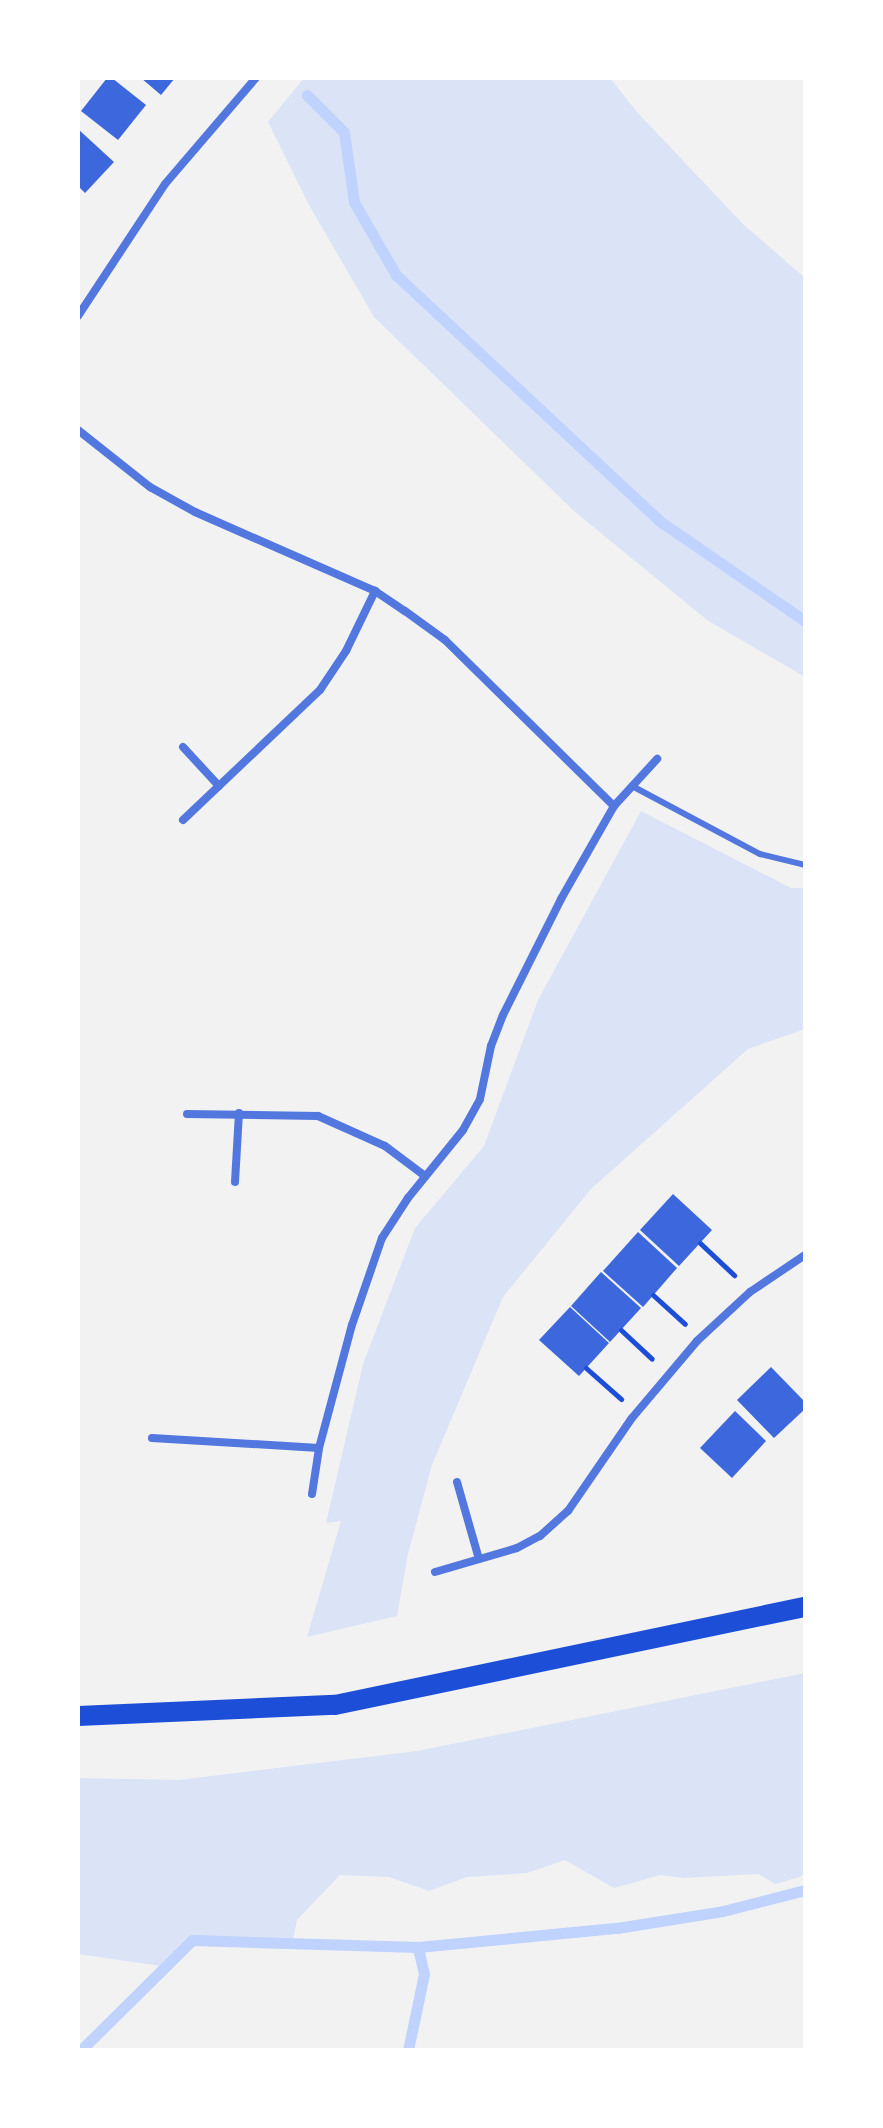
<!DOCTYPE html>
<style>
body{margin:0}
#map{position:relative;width:883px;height:2128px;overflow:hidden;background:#f2f2f2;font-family:Bitter,serif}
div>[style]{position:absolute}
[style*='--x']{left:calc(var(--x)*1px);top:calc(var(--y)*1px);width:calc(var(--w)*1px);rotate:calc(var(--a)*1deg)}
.green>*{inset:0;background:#dbe4f7}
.stream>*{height:11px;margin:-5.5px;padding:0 5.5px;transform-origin:5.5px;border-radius:5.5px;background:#bfd3fe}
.building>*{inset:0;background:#3d67dc}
.path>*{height:5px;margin:-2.5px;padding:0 2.5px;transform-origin:2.5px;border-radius:2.5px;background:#1d4ed8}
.service>*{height:6px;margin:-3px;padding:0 3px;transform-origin:3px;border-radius:3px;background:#5277de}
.minor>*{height:8px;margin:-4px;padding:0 4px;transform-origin:4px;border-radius:4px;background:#5277de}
.primary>*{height:20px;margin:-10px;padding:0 10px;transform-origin:10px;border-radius:10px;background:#1d4ed8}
span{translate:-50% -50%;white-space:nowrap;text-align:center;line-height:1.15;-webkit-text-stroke:6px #fff;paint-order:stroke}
.frame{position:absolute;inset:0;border:80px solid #fff;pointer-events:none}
</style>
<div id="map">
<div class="green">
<i style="clip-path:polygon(304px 78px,610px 78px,637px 112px,743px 224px,805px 278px,805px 677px,707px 620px,574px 511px,374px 317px,309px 205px,268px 122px)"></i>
<i style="clip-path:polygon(641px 811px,791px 888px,805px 888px,805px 1029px,748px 1049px,591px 1189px,503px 1297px,432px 1465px,408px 1554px,397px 1616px,307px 1637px,341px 1521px,326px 1523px,363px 1364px,415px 1228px,484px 1146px,538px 1000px)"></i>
<i style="clip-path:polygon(805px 1673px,805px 1872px,800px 1877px,775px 1884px,758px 1874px,683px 1878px,661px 1875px,614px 1888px,565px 1860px,527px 1873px,467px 1877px,429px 1891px,389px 1877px,340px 1875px,297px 1920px,292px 1945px,192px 1940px,167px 1967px,78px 1954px,78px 1778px,178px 1780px,417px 1751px)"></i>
</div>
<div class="stream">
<i style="--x:307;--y:95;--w:52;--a:45"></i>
<i style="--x:344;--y:132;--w:71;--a:81.9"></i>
<i style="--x:354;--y:202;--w:84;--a:60.1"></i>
<i style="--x:396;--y:275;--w:362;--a:43"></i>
<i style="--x:661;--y:522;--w:175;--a:34.5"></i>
<i style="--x:81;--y:2050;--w:156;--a:-44.7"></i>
<i style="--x:192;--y:1940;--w:226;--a:1.8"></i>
<i style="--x:418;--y:1947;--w:200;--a:-5.5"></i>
<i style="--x:617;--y:1928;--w:107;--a:-9.1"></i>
<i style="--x:723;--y:1911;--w:85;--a:-14.4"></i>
<i style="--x:408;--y:2050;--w:78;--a:-78.1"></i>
<i style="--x:424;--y:1974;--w:28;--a:-103"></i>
</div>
<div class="building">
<i style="clip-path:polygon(107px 78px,112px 78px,146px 105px,118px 140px,81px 111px)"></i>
<i style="clip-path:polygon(141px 78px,175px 78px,161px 95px)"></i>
<i style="clip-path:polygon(78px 129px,114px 162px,85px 193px,78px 186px)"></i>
<i style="clip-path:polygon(673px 1194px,712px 1230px,679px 1266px,640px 1230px)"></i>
<i style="clip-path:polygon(638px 1232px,677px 1268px,643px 1307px,603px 1271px)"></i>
<i style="clip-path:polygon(601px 1272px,641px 1308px,610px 1342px,571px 1306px)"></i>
<i style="clip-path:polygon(570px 1307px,609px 1343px,579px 1376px,539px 1340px)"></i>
<i style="clip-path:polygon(771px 1367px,805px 1402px,805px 1409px,774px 1438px,737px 1400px)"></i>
<i style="clip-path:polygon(735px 1411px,766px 1441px,732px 1478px,700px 1448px)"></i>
</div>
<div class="path">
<i style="--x:700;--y:1243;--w:47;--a:43.3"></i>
<i style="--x:653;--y:1295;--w:43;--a:42.2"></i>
<i style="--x:621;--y:1330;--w:42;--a:43.1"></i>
<i style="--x:586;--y:1368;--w:47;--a:41.5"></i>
</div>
<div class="service">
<i style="--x:632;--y:786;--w:145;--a:28"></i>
<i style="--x:760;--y:854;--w:46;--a:13.7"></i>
</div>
<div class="minor">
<i style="--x:78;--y:316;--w:158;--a:-56.6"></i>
<i style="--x:165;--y:184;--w:140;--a:-49.4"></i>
<i style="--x:78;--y:430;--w:92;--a:38.4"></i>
<i style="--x:150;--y:487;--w:51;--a:29.1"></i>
<i style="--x:195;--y:512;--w:197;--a:23.7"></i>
<i style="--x:375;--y:591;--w:36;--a:34"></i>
<i style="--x:405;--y:611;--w:49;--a:35.9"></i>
<i style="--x:445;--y:640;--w:237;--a:44.5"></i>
<i style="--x:183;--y:747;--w:53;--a:47.3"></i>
<i style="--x:183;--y:820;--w:189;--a:-43.5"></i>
<i style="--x:320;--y:690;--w:47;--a:-56.3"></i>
<i style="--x:346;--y:651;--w:67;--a:-64.2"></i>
<i style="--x:187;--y:1114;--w:131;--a:0.9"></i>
<i style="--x:318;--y:1116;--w:73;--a:24.1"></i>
<i style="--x:385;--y:1146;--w:50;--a:36.9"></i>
<i style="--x:235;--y:1182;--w:69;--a:-86.7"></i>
<i style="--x:152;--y:1438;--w:167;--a:3.4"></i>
<i style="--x:457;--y:1482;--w:80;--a:74.1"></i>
<i style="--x:312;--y:1494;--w:47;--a:-81.3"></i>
<i style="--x:319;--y:1448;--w:127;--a:-75"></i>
<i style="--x:352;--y:1325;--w:92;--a:-71"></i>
<i style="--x:382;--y:1238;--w:48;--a:-57"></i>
<i style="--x:408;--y:1198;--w:87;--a:-51"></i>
<i style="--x:463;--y:1130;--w:35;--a:-61"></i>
<i style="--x:480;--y:1099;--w:54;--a:-78.3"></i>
<i style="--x:491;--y:1046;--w:33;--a:-69"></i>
<i style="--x:503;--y:1015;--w:130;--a:-63.4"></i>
<i style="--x:561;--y:899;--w:107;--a:-60.3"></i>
<i style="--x:614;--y:806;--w:64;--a:-47.5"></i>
<i style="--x:435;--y:1572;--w:85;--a:-16.3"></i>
<i style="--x:517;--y:1548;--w:26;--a:-28"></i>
<i style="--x:540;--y:1536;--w:38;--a:-42"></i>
<i style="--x:568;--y:1511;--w:113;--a:-55.5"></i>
<i style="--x:632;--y:1418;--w:101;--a:-49.8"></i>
<i style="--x:697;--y:1341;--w:72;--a:-42.8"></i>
<i style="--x:750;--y:1292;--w:66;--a:-33.9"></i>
</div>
<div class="primary">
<i style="--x:78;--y:1716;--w:257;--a:-2.5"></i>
<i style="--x:335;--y:1705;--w:480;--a:-11.8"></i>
</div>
<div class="frame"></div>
</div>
